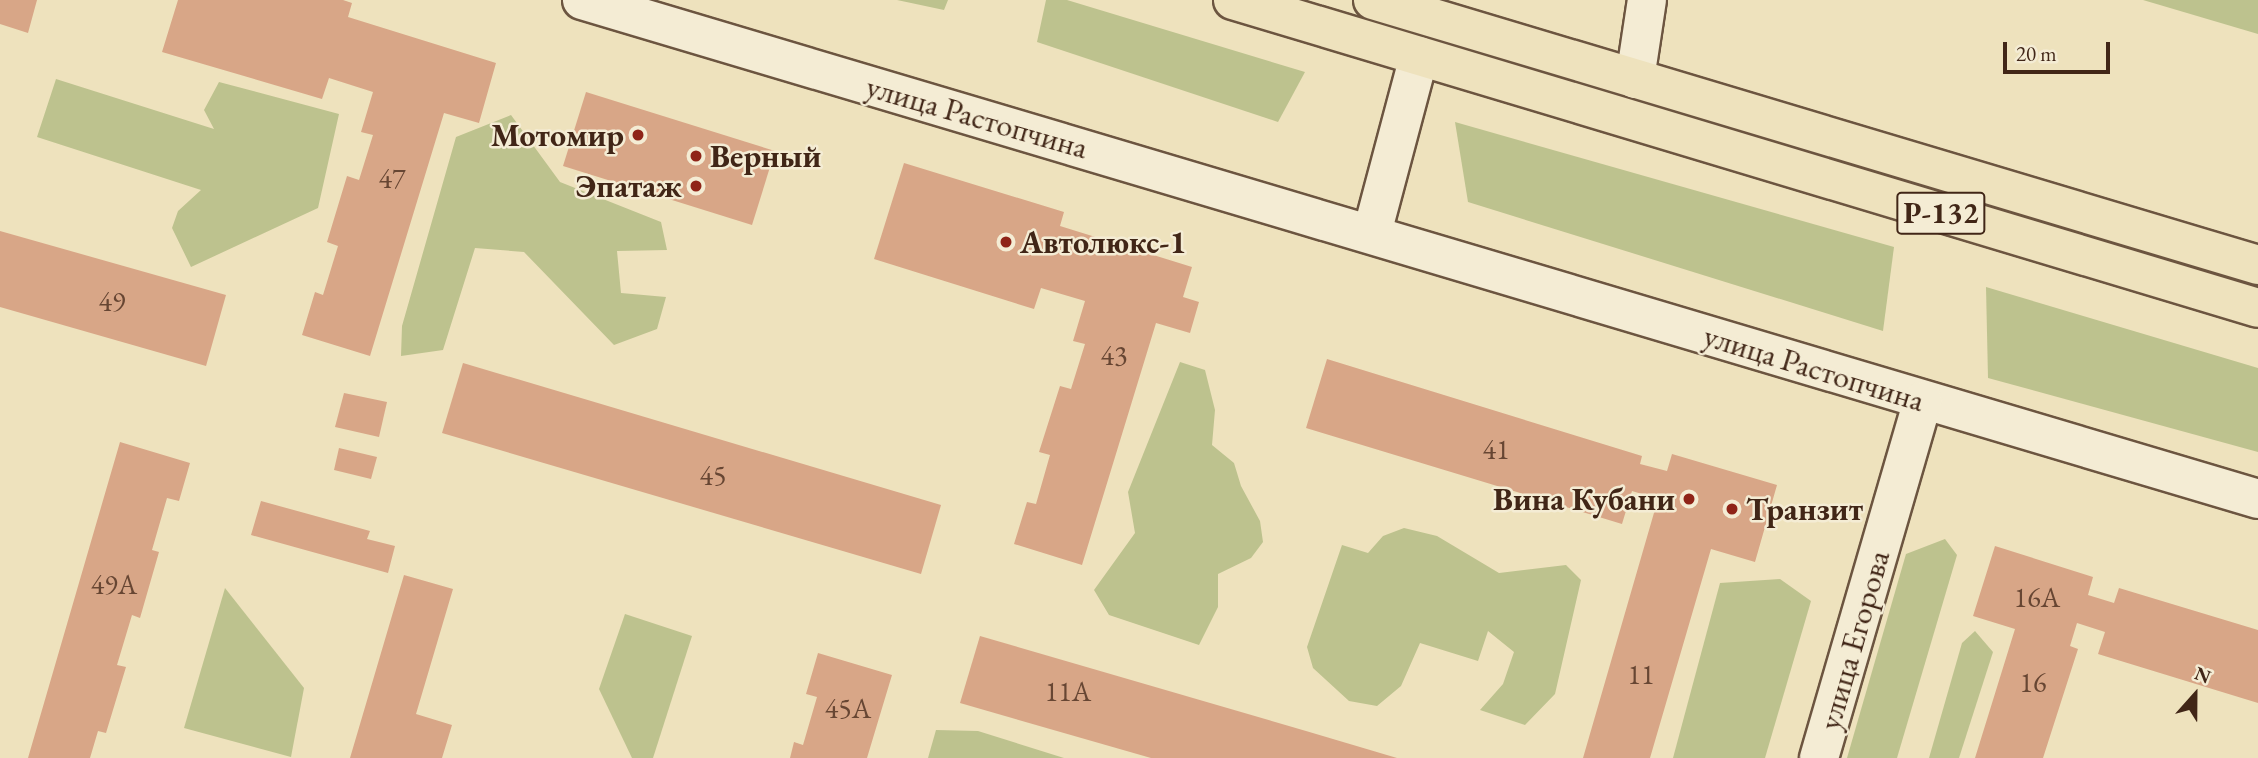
<!DOCTYPE html>
<meta charset="utf-8">
<style>
body{margin:0}
#map{position:relative;width:2258px;height:758px;overflow:hidden;background:#eee2bd;font-family:"EB Garamond",serif}
div>[style]{position:absolute}
[style*='--x']{left:calc(var(--x)*1px);top:calc(var(--y)*1px);width:calc(var(--w)*1px);rotate:calc(var(--a)*1deg)}
.green>*{inset:0;background:#bdc28e}
.building>*{inset:0;background:#d8a687}
.roads{filter:drop-shadow(2px 0 #6c5540) drop-shadow(-2px 0 #6c5540) drop-shadow(0 2px #6c5540) drop-shadow(0 -2px #6c5540)}
.minor>*{height:38px;margin:-19px;padding:0 19px;transform-origin:19px;border-radius:19px;background:#f4ecd4}
.highway>*{height:38px;margin:-19px;padding:0 19px;transform-origin:19px;border-radius:19px;background:#eee2bd}
.dots>*{width:19px;height:19px;translate:-50% -50%;box-sizing:border-box;border:4px solid #f4ecd4;border-radius:50%}
span{translate:-50% -50%;white-space:nowrap;text-align:center;line-height:1.15;-webkit-text-stroke:5px #f4ecd4;paint-order:stroke}
.number-label{font-size:28px;color:#674633}
.number-label span{-webkit-text-stroke-width:0}
.shield-label span{padding:2px 5px;background:#f4ecd4;border:2px solid;border-radius:5px;-webkit-text-stroke-width:0}
.shield-label{font-size:30px;color:#412617;font-weight:700}
.street-label{font-size:32px;color:#412617}
.poi-label{font-size:32px;color:#412617;font-weight:700}
.right{translate:-100% -50%;text-align:right}
.left{translate:0 -50%;text-align:left}
.north{position:absolute;left:2160px;top:660px;width:70px;height:70px;-webkit-text-stroke:5px #f4ecd4;paint-order:stroke;rotate:21deg;font-size:19px;font-weight:700;line-height:28px;text-align:center;color:#412617}
.north::after{content:'';display:block;margin:auto;width:24px;height:32px;background:#412617;clip-path:polygon(50% 0,100% 100%,50% 72%,0 100%)}
.scale{position:absolute;left:2003px;top:42px;width:107px;height:32px;box-sizing:border-box;border:4px solid #412617;border-top:0;padding-left:9px;font-size:21px;line-height:24px;white-space:nowrap;color:#412617;-webkit-text-stroke:5px #f4ecd4;paint-order:stroke}
</style>
<div id="map">
<div class="green">
<i style="clip-path:polygon(897px 0,948px 0,944px 10px)"></i>
<i style="clip-path:polygon(1046px 0,1067px 0,1305px 72px,1278px 122px,1037px 42px)"></i>
<i style="clip-path:polygon(2143px 0,2258px 0,2258px 34px)"></i>
<i style="clip-path:polygon(56px 79px,214px 129px,204px 110px,219px 82px,339px 114px,318px 208px,191px 267px,172px 228px,178px 211px,201px 190px,37px 137px)"></i>
<i style="clip-path:polygon(511px 115px,560px 182px,661px 222px,667px 250px,617px 251px,621px 293px,666px 297px,657px 329px,614px 345px,524px 252px,475px 248px,443px 350px,401px 356px,402px 326px,456px 137px)"></i>
<i style="clip-path:polygon(1455px 122px,1894px 247px,1883px 331px,1468px 202px)"></i>
<i style="clip-path:polygon(1986px 287px,2258px 368px,2258px 452px,1988px 378px)"></i>
<i style="clip-path:polygon(1180px 362px,1205px 370px,1215px 410px,1212px 445px,1234px 463px,1241px 486px,1260px 521px,1263px 542px,1251px 558px,1218px 574px,1218px 607px,1199px 645px,1109px 615px,1094px 590px,1135px 533px,1128px 492px)"></i>
<i style="clip-path:polygon(1404px 528px,1437px 536px,1499px 573px,1566px 565px,1581px 580px,1555px 694px,1525px 725px,1480px 710px,1503px 684px,1514px 652px,1488px 631px,1478px 661px,1420px 643px,1401px 686px,1377px 706px,1349px 701px,1313px 668px,1307px 647px,1342px 545px,1368px 553px,1383px 536px)"></i>
<i style="clip-path:polygon(1945px 539px,1957px 555px,1897px 758px,1847px 758px,1906px 554px)"></i>
<i style="clip-path:polygon(1780px 579px,1811px 601px,1765px 758px,1673px 758px,1720px 583px)"></i>
<i style="clip-path:polygon(225px 588px,304px 688px,291px 757px,184px 728px)"></i>
<i style="clip-path:polygon(625px 614px,692px 636px,653px 758px,632px 758px,599px 689px)"></i>
<i style="clip-path:polygon(1975px 631px,1993px 652px,1959px 758px,1929px 758px,1962px 643px)"></i>
<i style="clip-path:polygon(936px 730px,978px 731px,1064px 758px,928px 758px)"></i>
</div>
<div class="building">
<i style="clip-path:polygon(0 0,37px 0,28px 33px,0 24px)"></i>
<i style="clip-path:polygon(178px 0,343px 0,352px 3px,348px 17px,496px 63px,479px 123px,444px 113px,370px 356px,302px 335px,315px 292px,323px 295px,338px 246px,327px 242px,347px 176px,359px 180px,373px 135px,361px 132px,373px 92px,329px 78px,322px 99px,162px 52px)"></i>
<i style="clip-path:polygon(586px 92px,775px 151px,752px 225px,563px 166px)"></i>
<i style="clip-path:polygon(904px 163px,1064px 212px,1060px 226px,1192px 267px,1183px 297px,1199px 302px,1190px 333px,1156px 323px,1082px 565px,1014px 544px,1027px 502px,1036px 504px,1050px 455px,1039px 452px,1060px 386px,1071px 389px,1085px 344px,1073px 341px,1085px 301px,1041px 288px,1034px 309px,874px 259px)"></i>
<i style="clip-path:polygon(0 231px,226px 295px,206px 366px,0 307px)"></i>
<i style="clip-path:polygon(1327px 359px,1642px 456px,1640px 464px,1667px 471px,1672px 454px,1777px 485px,1755px 562px,1711px 549px,1650px 758px,1583px 758px,1658px 499px,1632px 491px,1622px 524px,1306px 428px)"></i>
<i style="clip-path:polygon(463px 363px,941px 505px,921px 574px,442px 433px)"></i>
<i style="clip-path:polygon(344px 393px,387px 402px,379px 437px,335px 427px)"></i>
<i style="clip-path:polygon(120px 442px,190px 463px,179px 501px,167px 498px,152px 550px,159px 552px,140px 618px,132px 615px,117px 665px,126px 667px,106px 733px,98px 731px,90px 758px,28px 758px)"></i>
<i style="clip-path:polygon(339px 448px,377px 457px,371px 479px,334px 470px)"></i>
<i style="clip-path:polygon(261px 501px,370px 531px,367px 539px,395px 546px,388px 573px,251px 535px)"></i>
<i style="clip-path:polygon(1995px 546px,2093px 577px,2088px 595px,2114px 603px,2119px 588px,2258px 630px,2258px 703px,2098px 654px,2105px 632px,2077px 623px,2070px 646px,2078px 649px,2043px 758px,1975px 758px,2015px 629px,1973px 616px)"></i>
<i style="clip-path:polygon(404px 575px,453px 589px,416px 714px,452px 725px,442px 758px,350px 758px)"></i>
<i style="clip-path:polygon(980px 636px,1306px 731px,1397px 758px,1151px 758px,960px 703px)"></i>
<i style="clip-path:polygon(818px 653px,892px 675px,867px 758px,790px 758px,794px 742px,803px 745px,817px 697px,806px 694px)"></i>
</div>
<div class="roads">
<div class="minor">
<i style="--x:582;--y:0;--w:1749;--a:16.58"></i>
<i style="--x:1635;--y:79;--w:80;--a:-81.4"></i>
<i style="--x:1372;--y:233;--w:183;--a:-75.1"></i>
<i style="--x:1819;--y:758;--w:372;--a:-73.8"></i>
</div>
<div class="highway">
<i style="--x:1233;--y:0;--w:1070;--a:16.72"></i>
<i style="--x:1373;--y:0;--w:924;--a:16.67"></i>
</div>
</div>
<div class="dots">
<i style="left:638px;top:135px;background:#8f2418"></i>
<i style="left:696px;top:156px;background:#8f2418"></i>
<i style="left:696px;top:186px;background:#8f2418"></i>
<i style="left:1006px;top:242px;background:#8f2418"></i>
<i style="left:1689px;top:499px;background:#8f2418"></i>
<i style="left:1732px;top:509px;background:#8f2418"></i>
</div>
<div class="number-label">
<span style="left:392px;top:178px">47</span>
<span style="left:112px;top:301px">49</span>
<span style="left:1114px;top:355px">43</span>
<span style="left:1496px;top:449px">41</span>
<span style="left:713px;top:475px">45</span>
<span style="left:114px;top:584px">49А</span>
<span style="left:2037px;top:597px">16А</span>
<span style="left:1641px;top:674px">11</span>
<span style="left:2033px;top:682px">16</span>
<span style="left:1068px;top:691px">11А</span>
<span style="left:848px;top:708px">45А</span>
</div>
<div class="shield-label">
<span style="left:1941px;top:213px">Р-132</span>
</div>
<div class="street-label">
<span style="left:977px;top:117px;rotate:16deg">улица Растопчина</span>
<span style="left:1814px;top:368px;rotate:17deg">улица Растопчина</span>
<span style="left:1854px;top:640px;rotate:-74deg">улица Егорова</span>
</div>
<div class="poi-label">
<span class="right" style="left:624px;top:135px">Мотомир</span>
<span class="left" style="left:710px;top:156px">Верный</span>
<span class="right" style="left:682px;top:186px">Эпатаж</span>
<span class="left" style="left:1020px;top:242px">Автолюкс-1</span>
<span class="right" style="left:1675px;top:499px">Вина Кубани</span>
<span class="left" style="left:1746px;top:509px">Транзит</span>
</div>
<div class="north">N</div>
<div class="scale">20 m</div>
</div>
